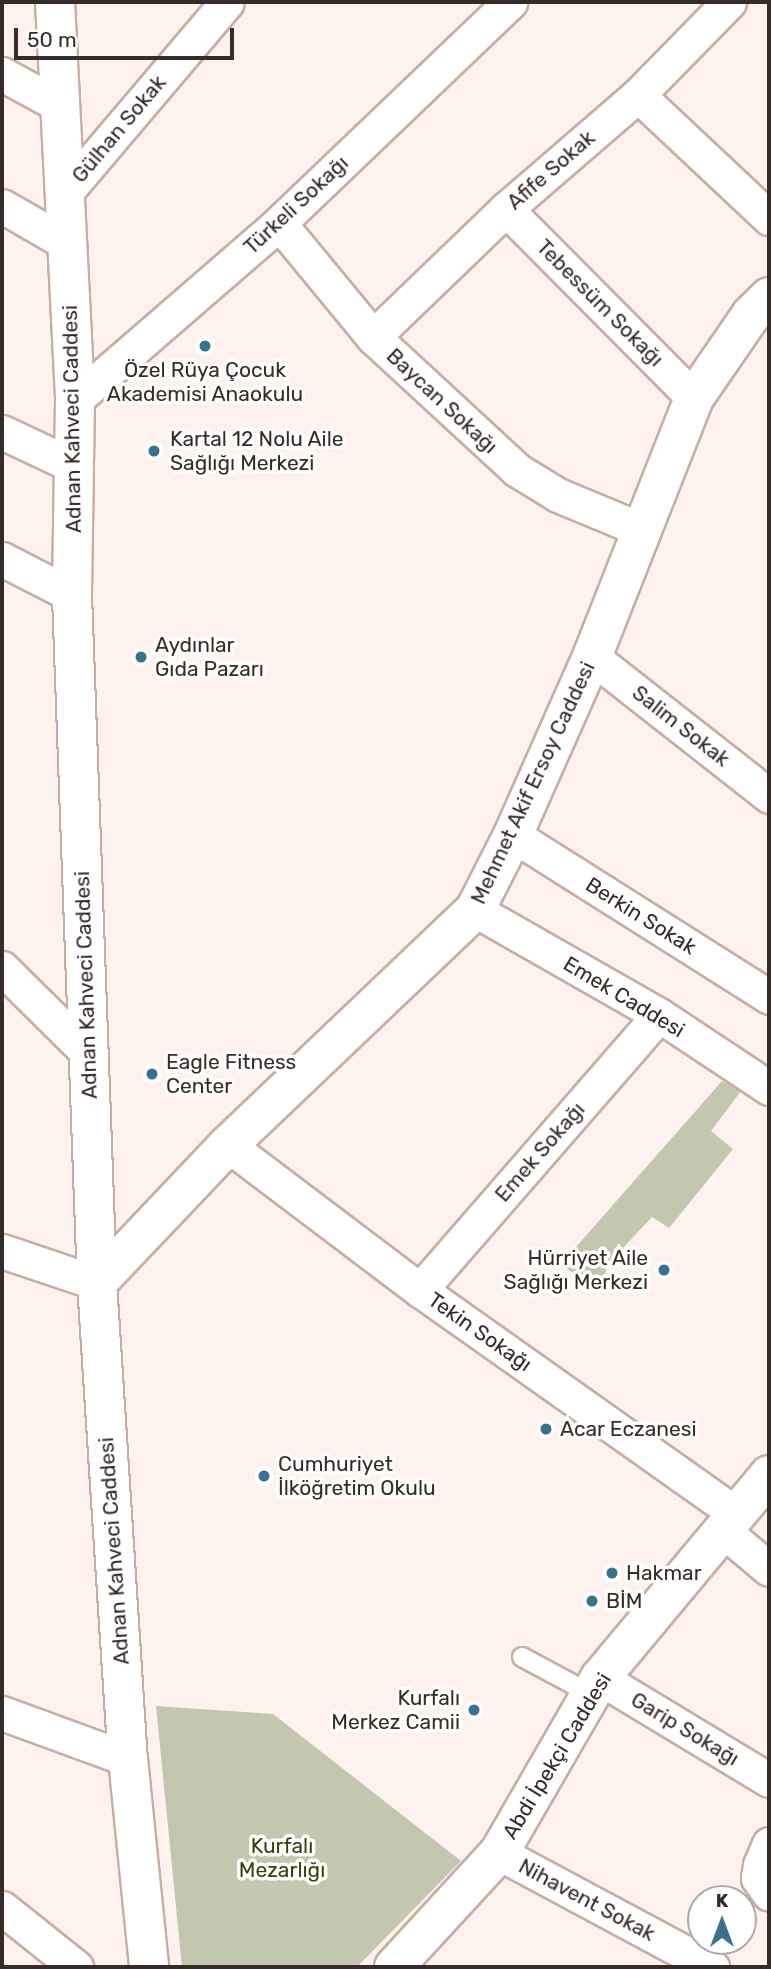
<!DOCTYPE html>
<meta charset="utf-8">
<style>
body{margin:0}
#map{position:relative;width:771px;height:1969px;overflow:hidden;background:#fdf2ed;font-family:Rubik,sans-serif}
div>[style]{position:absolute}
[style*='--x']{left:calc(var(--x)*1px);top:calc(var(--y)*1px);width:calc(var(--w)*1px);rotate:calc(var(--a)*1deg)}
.green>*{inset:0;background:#c3c7b0}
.roads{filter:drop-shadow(2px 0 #c8aea2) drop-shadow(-2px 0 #c8aea2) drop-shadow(0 2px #c8aea2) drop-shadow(0 -2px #c8aea2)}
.service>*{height:18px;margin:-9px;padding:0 9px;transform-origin:9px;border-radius:9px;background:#fff}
.minor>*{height:33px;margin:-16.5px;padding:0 16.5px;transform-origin:16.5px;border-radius:16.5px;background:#fff}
.tertiary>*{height:38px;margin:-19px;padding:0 19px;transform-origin:19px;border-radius:19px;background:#fff}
.secondary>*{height:38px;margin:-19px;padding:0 19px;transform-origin:19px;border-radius:19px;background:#fff}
.dots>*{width:19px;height:19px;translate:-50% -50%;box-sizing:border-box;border:4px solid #fff;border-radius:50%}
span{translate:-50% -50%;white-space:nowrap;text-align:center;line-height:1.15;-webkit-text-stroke:7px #fff;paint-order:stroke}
.street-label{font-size:21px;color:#362b27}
.poi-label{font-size:21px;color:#362b27}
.left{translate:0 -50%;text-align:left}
.right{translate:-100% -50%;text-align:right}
.park-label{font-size:21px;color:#3b400a}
.frame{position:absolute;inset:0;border:4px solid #362b27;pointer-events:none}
.north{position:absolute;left:687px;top:1885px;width:70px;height:70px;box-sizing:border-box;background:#fff;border:2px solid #afaaa9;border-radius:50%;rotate:0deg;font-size:19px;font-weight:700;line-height:28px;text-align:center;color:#362b27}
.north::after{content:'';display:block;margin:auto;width:24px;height:32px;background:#3a718c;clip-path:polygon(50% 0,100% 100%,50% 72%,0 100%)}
.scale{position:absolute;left:14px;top:28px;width:220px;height:32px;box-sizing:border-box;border:4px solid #362b27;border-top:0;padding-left:9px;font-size:21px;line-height:24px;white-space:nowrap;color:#362b27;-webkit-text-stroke:5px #fff;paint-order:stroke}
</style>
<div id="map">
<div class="green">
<i style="clip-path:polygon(722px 1081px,741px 1091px,711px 1131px,733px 1149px,669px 1228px,652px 1217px,608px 1264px,605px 1274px,592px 1288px,561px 1264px)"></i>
<i style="clip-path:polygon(156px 1706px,273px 1714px,461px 1861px,357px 1967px,182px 1967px)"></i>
</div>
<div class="roads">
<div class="service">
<i style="--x:522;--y:1657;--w:78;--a:28.2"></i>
</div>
<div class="minor">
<i style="--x:2;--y:74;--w:67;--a:28.5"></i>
<i style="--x:638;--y:95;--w:180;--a:43.2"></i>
<i style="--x:65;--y:193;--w:250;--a:-49.7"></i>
<i style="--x:2;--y:206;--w:76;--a:29.9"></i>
<i style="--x:506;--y:209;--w:267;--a:45.2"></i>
<i style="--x:279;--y:223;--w:148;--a:50.5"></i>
<i style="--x:373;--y:337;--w:196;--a:42.7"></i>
<i style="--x:517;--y:470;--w:48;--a:31.4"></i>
<i style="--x:558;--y:495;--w:91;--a:22.6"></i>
<i style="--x:373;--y:337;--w:185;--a:-43.9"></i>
<i style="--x:506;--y:209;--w:174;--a:-40.8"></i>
<i style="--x:638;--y:95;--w:130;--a:-45.6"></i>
<i style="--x:75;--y:400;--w:270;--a:-40.9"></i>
<i style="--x:279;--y:223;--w:320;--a:-43.7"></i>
<i style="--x:2;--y:432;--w:80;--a:25.3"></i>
<i style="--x:2;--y:559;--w:79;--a:27.2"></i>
<i style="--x:592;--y:657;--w:225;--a:38.1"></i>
<i style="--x:513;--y:835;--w:303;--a:32.3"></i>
<i style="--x:475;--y:910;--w:212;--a:29.7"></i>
<i style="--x:659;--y:1015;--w:132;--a:33.6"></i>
<i style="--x:2;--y:968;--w:121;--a:44.7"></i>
<i style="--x:228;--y:1145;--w:241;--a:37.1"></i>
<i style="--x:420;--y:1290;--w:387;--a:35.3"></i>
<i style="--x:2;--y:1251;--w:100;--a:18.6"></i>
<i style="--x:420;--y:1290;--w:364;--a:-49"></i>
<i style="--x:725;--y:1532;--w:57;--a:40.1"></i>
<i style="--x:600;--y:1678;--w:197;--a:31.1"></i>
<i style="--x:2;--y:1713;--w:134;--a:20.1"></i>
<i style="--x:769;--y:1844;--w:23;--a:113"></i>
<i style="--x:760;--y:1865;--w:13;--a:99"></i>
<i style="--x:758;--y:1878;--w:19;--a:55"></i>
<i style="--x:499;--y:1853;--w:242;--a:28.2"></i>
<i style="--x:2;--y:1908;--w:95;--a:38.6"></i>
</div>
<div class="tertiary">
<i style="--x:97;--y:1283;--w:190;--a:-46.5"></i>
<i style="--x:228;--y:1145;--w:341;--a:-43.6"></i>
<i style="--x:475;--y:910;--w:84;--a:-63.1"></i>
<i style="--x:513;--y:835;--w:195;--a:-66.1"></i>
<i style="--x:592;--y:657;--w:278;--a:-68.5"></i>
<i style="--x:694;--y:398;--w:101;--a:-55.5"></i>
<i style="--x:751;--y:315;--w:25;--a:-45"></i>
<i style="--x:394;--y:1967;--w:155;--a:-47.4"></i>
<i style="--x:499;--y:1853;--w:202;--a:-60"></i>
<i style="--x:600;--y:1678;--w:264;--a:-50.2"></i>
</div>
<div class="secondary">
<i style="--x:55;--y:2;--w:399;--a:87.1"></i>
<i style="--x:75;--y:400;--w:195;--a:90.9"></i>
<i style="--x:72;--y:595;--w:688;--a:87.92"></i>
<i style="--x:97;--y:1283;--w:477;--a:86.3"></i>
<i style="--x:128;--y:1759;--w:209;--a:84.2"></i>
</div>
</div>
<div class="dots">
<i style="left:205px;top:346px;background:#3a718c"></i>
<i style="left:154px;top:451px;background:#3a718c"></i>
<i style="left:141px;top:657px;background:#3a718c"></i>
<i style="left:152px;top:1074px;background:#3a718c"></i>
<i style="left:664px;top:1270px;background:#3a718c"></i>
<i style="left:546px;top:1429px;background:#3a718c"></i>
<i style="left:264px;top:1476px;background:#3a718c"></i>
<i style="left:612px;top:1573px;background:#3a718c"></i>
<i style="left:592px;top:1601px;background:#3a718c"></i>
<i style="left:474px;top:1710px;background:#3a718c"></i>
</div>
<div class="street-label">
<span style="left:119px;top:129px;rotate:-50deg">Gülhan Sokak</span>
<span style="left:551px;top:170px;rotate:-41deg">Afife Sokak</span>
<span style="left:296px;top:205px;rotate:-43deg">Türkeli Sokağı</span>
<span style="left:600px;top:303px;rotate:45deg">Tebessüm Sokağı</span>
<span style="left:442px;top:401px;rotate:43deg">Baycan Sokağı</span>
<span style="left:72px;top:419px;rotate:-91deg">Adnan Kahveci Caddesi</span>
<span style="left:681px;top:726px;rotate:38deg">Salim Sokak</span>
<span style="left:533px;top:783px;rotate:-65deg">Mehmet Akif Ersoy Caddesi</span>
<span style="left:641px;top:916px;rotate:32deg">Berkin Sokak</span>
<span style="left:86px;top:985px;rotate:-92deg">Adnan Kahveci Caddesi</span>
<span style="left:624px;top:997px;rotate:31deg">Emek Caddesi</span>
<span style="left:540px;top:1152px;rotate:-49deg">Emek Sokağı</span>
<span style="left:480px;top:1332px;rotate:35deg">Tekin Sokağı</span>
<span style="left:114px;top:1551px;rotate:-94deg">Adnan Kahveci Caddesi</span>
<span style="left:685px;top:1729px;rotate:31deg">Garip Sokağı</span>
<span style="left:557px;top:1756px;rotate:-59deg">Abdi İpekçi Caddesi</span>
<span style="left:587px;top:1900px;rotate:28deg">Nihavent Sokak</span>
</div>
<div class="poi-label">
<span style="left:205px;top:382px">Özel Rüya Çocuk<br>Akademisi Anaokulu</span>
<span class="left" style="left:170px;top:451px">Kartal 12 Nolu Aile<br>Sağlığı Merkezi</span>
<span class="left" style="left:155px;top:657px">Aydınlar<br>Gıda Pazarı</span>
<span class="left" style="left:166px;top:1074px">Eagle Fitness<br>Center</span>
<span class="right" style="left:648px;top:1270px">Hürriyet Aile<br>Sağlığı Merkezi</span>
<span class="left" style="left:560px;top:1429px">Acar Eczanesi</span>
<span class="left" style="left:278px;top:1476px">Cumhuriyet<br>İlköğretim Okulu</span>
<span class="left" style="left:626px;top:1573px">Hakmar</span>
<span class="left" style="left:606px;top:1601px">BİM</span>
<span class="right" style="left:460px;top:1710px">Kurfalı<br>Merkez Camii</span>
</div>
<div class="park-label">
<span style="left:282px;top:1858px">Kurfalı<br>Mezarlığı</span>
</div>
<div class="frame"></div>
<div class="north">K</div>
<div class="scale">50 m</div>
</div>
